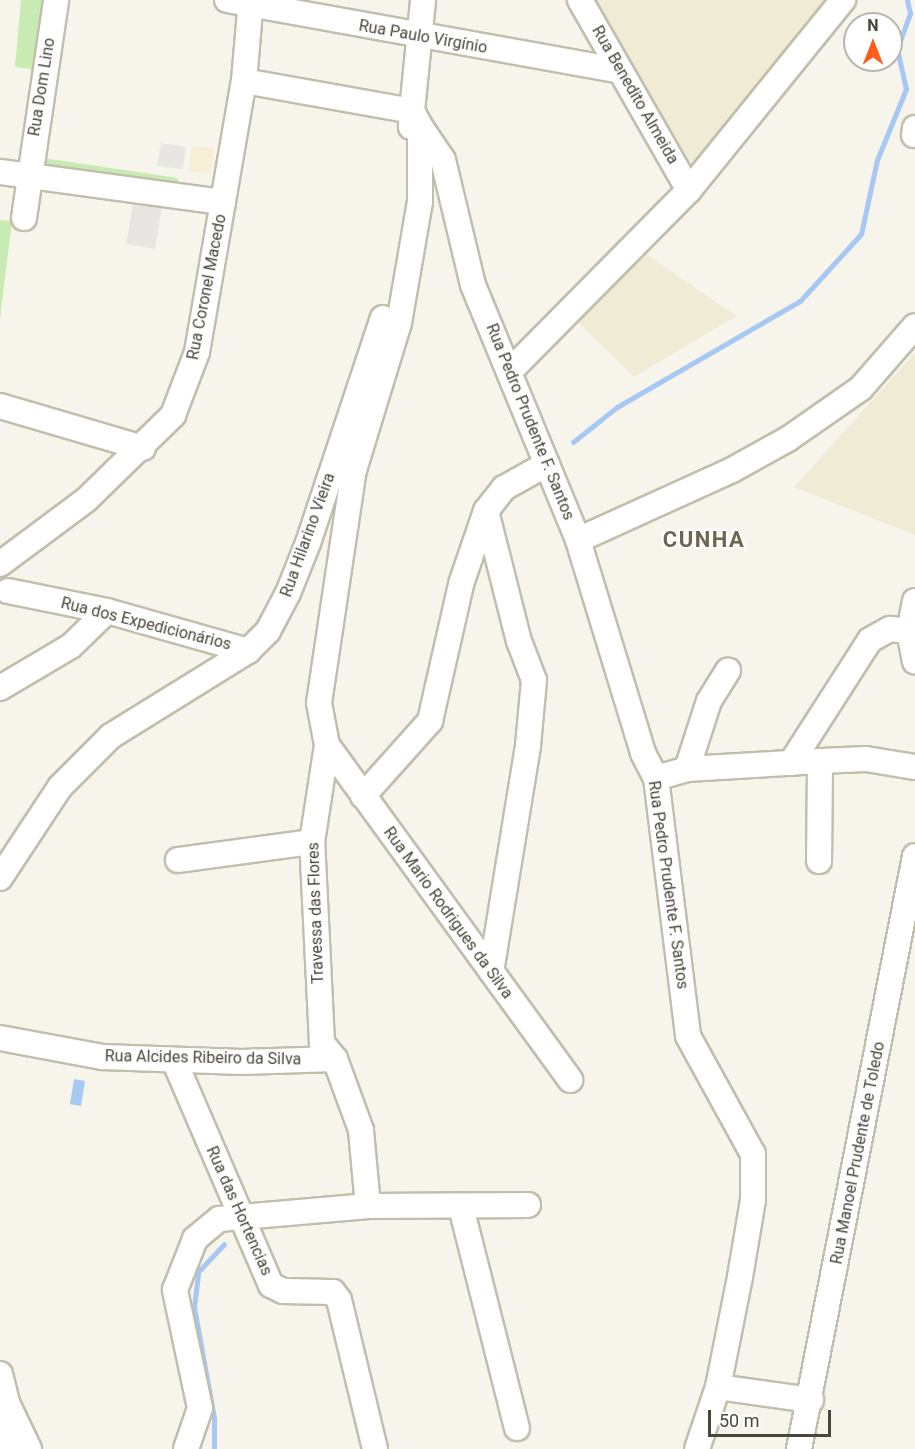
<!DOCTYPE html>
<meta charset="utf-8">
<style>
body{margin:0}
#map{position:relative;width:915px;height:1449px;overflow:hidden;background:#f6f4eb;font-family:Roboto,sans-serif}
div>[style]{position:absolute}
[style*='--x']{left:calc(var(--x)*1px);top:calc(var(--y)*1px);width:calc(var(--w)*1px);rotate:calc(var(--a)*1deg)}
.commercial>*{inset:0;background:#f7eed6}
.education>*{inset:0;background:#efebd4}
.green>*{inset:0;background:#c9ebb3}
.parking>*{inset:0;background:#e7e6e2}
.water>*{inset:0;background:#a6c8f3}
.stream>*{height:5px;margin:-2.5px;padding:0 2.5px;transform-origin:2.5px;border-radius:2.5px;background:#a6c8f3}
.roads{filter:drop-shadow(2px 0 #c2beac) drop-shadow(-2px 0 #c2beac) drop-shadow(0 2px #c2beac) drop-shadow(0 -2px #c2beac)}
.minor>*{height:24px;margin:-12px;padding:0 12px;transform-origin:12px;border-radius:12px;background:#fff}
span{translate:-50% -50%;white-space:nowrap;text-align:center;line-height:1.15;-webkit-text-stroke:4.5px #fff;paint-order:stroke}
.street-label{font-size:16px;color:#4a4638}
.district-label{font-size:22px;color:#6e664f;font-weight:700;letter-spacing:1.5px}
.north{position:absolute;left:843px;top:12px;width:60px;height:60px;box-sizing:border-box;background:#fff;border:2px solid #b7b5af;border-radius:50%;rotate:0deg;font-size:16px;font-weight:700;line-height:24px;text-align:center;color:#4a4638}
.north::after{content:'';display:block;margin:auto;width:21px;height:27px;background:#ff5d18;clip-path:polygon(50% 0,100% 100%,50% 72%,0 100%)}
.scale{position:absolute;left:708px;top:1410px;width:123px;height:27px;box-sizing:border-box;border:3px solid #4a4638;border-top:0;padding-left:8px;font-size:18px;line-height:21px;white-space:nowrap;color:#4a4638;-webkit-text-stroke:4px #fff;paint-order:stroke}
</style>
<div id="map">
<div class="commercial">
<i style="clip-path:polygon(192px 146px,214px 149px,210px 174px,188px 171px)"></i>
</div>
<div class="education">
<i style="clip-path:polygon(594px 0,829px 0,820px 17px,697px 160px,690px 161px)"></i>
<i style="clip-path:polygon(646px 254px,736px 316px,634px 377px,575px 319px)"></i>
<i style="clip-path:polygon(915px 353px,915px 535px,794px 487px)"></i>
</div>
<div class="green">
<i style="clip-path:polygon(21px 0,49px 0,39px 70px,15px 67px)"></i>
<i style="clip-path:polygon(43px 158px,178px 178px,176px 191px,41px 171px)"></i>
<i style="clip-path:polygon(0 220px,12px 221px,0 319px)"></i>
</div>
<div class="parking">
<i style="clip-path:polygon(161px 143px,186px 147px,183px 169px,157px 166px)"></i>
<i style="clip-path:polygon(134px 197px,163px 201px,155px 249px,126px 244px)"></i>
</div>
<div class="water">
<i style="clip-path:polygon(74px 1079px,85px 1081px,81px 1106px,70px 1104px)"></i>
</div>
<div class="stream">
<i style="--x:573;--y:442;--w:56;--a:-38.5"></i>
<i style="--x:617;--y:407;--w:211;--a:-30.1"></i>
<i style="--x:800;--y:301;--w:91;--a:-47.7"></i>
<i style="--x:861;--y:234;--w:76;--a:-77.8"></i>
<i style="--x:877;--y:160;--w:77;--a:-67.8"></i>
<i style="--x:906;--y:89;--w:41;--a:-102.7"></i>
<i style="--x:897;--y:49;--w:38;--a:-70"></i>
<i style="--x:910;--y:13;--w:13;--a:-103"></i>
<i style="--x:214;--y:1449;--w:31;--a:-90"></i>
<i style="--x:214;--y:1418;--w:113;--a:-100.2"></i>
<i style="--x:194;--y:1307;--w:35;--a:-83"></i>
<i style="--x:198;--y:1272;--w:38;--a:-47"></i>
</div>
<div class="roads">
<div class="minor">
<i style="--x:227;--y:0;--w:399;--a:10.2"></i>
<i style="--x:580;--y:0;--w:219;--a:60.2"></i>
<i style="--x:244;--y:81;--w:171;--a:10.1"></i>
<i style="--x:412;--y:111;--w:16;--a:94"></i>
<i style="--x:420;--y:126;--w:41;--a:55.9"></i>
<i style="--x:443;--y:160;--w:129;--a:76.5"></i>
<i style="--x:473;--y:285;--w:276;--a:67.6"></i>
<i style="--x:578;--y:540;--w:223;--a:73"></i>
<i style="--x:643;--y:753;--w:28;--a:63"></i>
<i style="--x:656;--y:778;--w:260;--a:82.9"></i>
<i style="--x:688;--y:1036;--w:135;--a:61.2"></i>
<i style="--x:753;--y:1154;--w:46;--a:90"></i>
<i style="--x:753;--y:1200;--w:78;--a:99.6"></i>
<i style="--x:740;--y:1277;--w:112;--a:101.3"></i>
<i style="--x:718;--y:1387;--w:65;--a:108.7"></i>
<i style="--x:914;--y:135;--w:7;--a:-82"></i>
<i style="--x:0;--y:172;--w:225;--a:7.7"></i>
<i style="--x:24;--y:218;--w:220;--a:-81.6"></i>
<i style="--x:509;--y:372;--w:256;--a:-45.3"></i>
<i style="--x:689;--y:190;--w:245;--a:-51"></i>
<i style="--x:0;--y:406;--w:149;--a:16.4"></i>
<i style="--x:486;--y:511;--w:134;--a:75.8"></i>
<i style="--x:519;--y:641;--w:42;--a:69"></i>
<i style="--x:534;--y:680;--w:66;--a:95.2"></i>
<i style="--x:528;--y:746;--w:228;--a:99.3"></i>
<i style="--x:578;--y:540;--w:169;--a:-24.4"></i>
<i style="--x:732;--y:470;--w:64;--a:-29"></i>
<i style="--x:788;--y:439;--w:89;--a:-34.9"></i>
<i style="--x:861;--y:388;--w:82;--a:-48.9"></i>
<i style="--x:0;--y:564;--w:107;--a:-36.7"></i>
<i style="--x:86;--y:500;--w:122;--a:-44.3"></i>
<i style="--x:173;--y:415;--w:67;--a:-69.1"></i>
<i style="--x:197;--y:352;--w:275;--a:-80.2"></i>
<i style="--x:244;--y:81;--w:81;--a:-85.1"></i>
<i style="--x:8;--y:591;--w:101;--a:11.4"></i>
<i style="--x:107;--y:611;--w:147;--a:15.8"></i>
<i style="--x:915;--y:601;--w:31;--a:101"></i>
<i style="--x:909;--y:631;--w:31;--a:79"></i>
<i style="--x:0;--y:688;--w:82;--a:-30.6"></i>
<i style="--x:71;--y:646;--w:50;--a:-44.2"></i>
<i style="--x:327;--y:745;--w:414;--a:54"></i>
<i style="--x:791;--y:763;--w:146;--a:-57.3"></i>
<i style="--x:870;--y:640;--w:23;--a:-29"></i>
<i style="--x:890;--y:629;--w:19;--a:6"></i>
<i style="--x:687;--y:769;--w:71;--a:-72.1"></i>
<i style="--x:709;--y:701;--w:36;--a:-58"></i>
<i style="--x:656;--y:778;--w:32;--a:-16"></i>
<i style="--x:687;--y:769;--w:133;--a:-3.4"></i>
<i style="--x:820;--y:761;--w:46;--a:-2.5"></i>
<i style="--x:866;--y:759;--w:50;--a:9.3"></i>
<i style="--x:363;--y:796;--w:101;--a:-48.2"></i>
<i style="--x:430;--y:721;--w:140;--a:-77.2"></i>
<i style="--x:461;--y:584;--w:77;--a:-71.1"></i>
<i style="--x:486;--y:511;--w:29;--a:-52"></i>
<i style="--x:504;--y:488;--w:49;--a:-29.2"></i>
<i style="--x:178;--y:860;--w:135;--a:-7.7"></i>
<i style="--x:819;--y:861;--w:100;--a:-89.4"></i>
<i style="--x:0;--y:878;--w:109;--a:-56.6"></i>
<i style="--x:60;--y:787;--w:72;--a:-45"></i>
<i style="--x:111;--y:736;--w:161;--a:-31.8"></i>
<i style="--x:248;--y:651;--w:28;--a:-45"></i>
<i style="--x:268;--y:631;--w:43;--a:-62.2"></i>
<i style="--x:288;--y:593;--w:54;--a:-68.2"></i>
<i style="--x:308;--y:543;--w:237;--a:-71.6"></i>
<i style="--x:0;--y:1038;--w:105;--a:10.5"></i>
<i style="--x:103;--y:1057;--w:138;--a:2.1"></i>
<i style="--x:241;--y:1062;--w:94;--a:-1.8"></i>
<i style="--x:174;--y:1060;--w:245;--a:66.7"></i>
<i style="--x:271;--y:1285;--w:13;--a:27"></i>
<i style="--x:283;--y:1291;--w:50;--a:1.1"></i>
<i style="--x:333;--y:1292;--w:10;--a:53"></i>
<i style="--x:339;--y:1300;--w:153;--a:76.4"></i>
<i style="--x:368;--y:1206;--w:76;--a:-95.3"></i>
<i style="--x:361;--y:1130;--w:76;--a:-110.1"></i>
<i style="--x:335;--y:1059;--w:21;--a:-129"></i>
<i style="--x:322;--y:1043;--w:201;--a:-92.8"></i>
<i style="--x:312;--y:842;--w:98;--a:-81.2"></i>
<i style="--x:327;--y:745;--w:43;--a:-100.8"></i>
<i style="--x:319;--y:703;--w:236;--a:-81.5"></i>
<i style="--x:354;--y:470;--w:154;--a:-73"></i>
<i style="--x:399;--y:323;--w:123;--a:-80.2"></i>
<i style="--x:420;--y:202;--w:76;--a:-90"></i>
<i style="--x:420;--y:126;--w:17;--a:-118"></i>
<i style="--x:412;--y:111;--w:112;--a:-84.3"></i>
<i style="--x:461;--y:1207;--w:228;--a:75.8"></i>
<i style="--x:0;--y:1374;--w:32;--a:76"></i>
<i style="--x:8;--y:1405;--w:49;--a:64.5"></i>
<i style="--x:718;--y:1387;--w:94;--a:8"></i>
<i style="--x:8;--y:1449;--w:38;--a:-90"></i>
<i style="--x:186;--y:1449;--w:43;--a:-71.1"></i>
<i style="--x:200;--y:1408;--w:121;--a:-102"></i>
<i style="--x:175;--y:1290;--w:55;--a:-68.6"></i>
<i style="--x:195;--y:1239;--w:31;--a:-40"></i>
<i style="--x:219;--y:1219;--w:150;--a:-5"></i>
<i style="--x:368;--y:1206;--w:160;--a:-0.4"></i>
<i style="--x:799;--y:1449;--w:604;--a:-78.93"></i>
</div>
</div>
<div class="street-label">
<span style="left:423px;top:37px;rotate:10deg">Rua Paulo Virgínio</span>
<span style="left:42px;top:87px;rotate:-81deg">Rua Dom Lino</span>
<span style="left:635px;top:95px;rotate:60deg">Rua Benedito Almeida</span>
<span style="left:207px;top:287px;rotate:-79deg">Rua Coronel Macedo</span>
<span style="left:530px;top:422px;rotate:68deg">Rua Pedro Prudente F. Santos</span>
<span style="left:308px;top:535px;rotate:-70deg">Rua Hilarino Vieira</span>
<span style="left:146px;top:624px;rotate:14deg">Rua dos Expedicionários</span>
<span style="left:668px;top:885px;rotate:82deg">Rua Pedro Prudente F. Santos</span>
<span style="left:316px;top:913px;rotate:-92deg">Travessa das Flores</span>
<span style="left:448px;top:913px;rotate:54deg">Rua Mario Rodrigues da Silva</span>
<span style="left:203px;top:1058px;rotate:1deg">Rua Alcides Ribeiro da Silva</span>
<span style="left:858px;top:1153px;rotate:-79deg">Rua Manoel Prudente de Toledo</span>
<span style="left:239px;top:1211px;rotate:66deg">Rua das Hortencias</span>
</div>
<div class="district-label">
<span style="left:704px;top:540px">CUNHA</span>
</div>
<div class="north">N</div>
<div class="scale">50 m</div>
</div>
